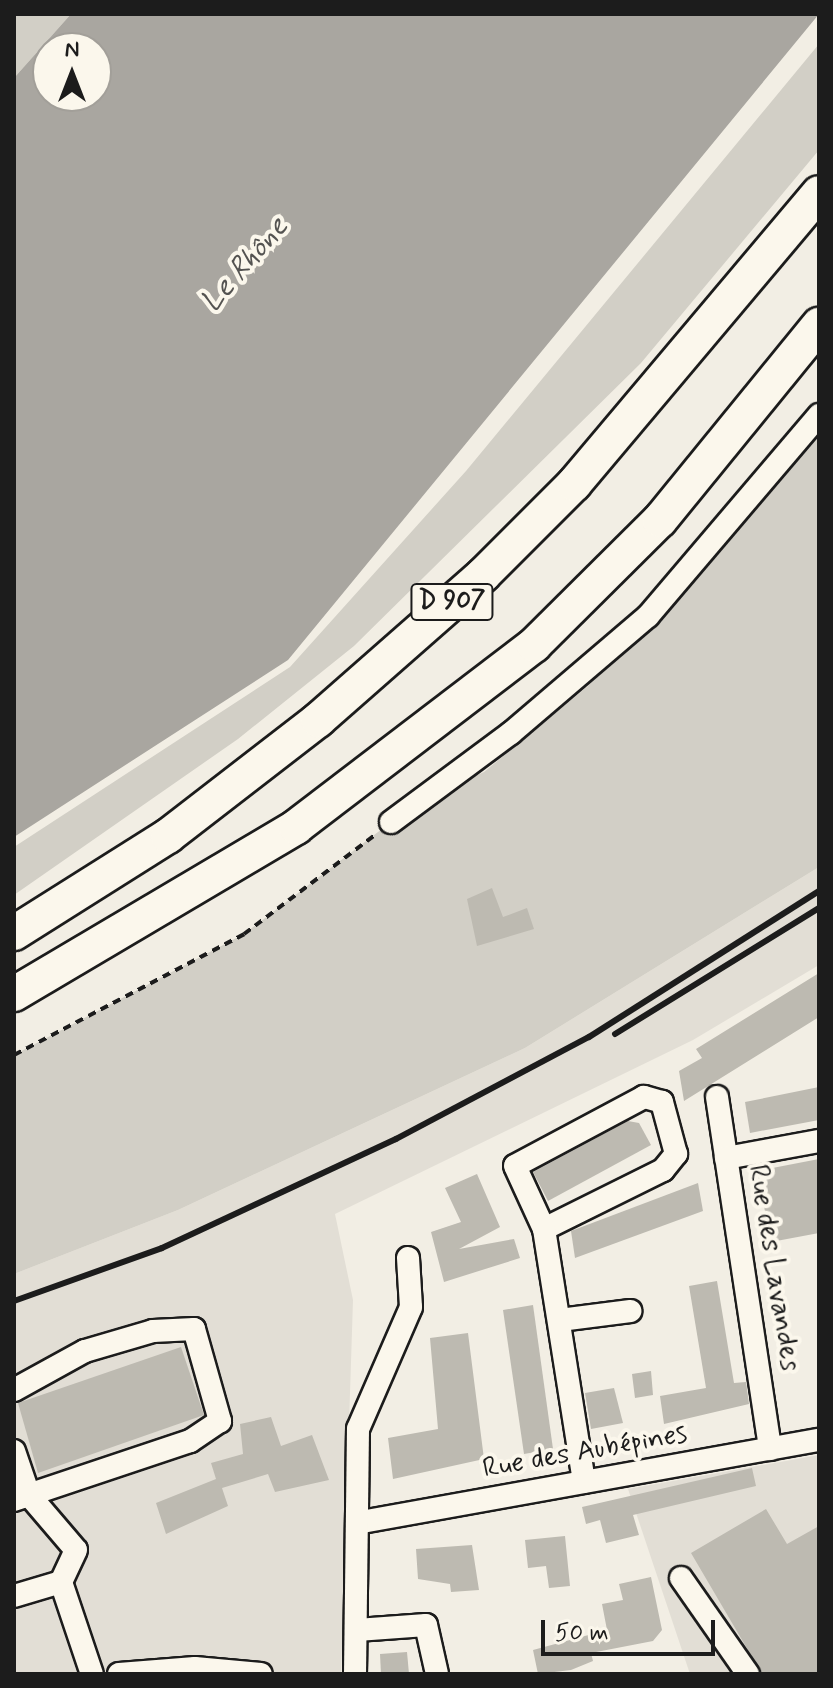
<!DOCTYPE html>
<meta charset="utf-8">
<style>
body{margin:0}
#map{position:relative;width:833px;height:1688px;overflow:hidden;background:#f2eee4;font-family:Mynerve,sans-serif}
div>[style]{position:absolute}
[style*='--x']{left:calc(var(--x)*1px);top:calc(var(--y)*1px);width:calc(var(--w)*1px);rotate:calc(var(--a)*1deg)}
.built>*{inset:0;background:#e2ded5}
.green>*{inset:0;background:#d2cfc6}
.water>*{inset:0;background:#a9a6a0}
.building>*{inset:0;background:#bdbab1}
.path>*{height:4px;margin-top:-2px;transform-origin:0;background:repeating-linear-gradient(90deg,#1c1c1c 0 8px,transparent 0 14px)}
.roads{filter:drop-shadow(2px 0 #1c1c1c) drop-shadow(-2px 0 #1c1c1c) drop-shadow(0 2px #1c1c1c) drop-shadow(0 -2px #1c1c1c)}
.minor>*{height:22px;margin:-11px;padding:0 11px;transform-origin:11px;border-radius:11px;background:#fbf7ec}
.highway>*{height:34px;margin:-17px;padding:0 17px;transform-origin:17px;border-radius:17px;background:#fbf7ec}
.rail>*{height:6px;margin:-3px;padding:0 3px;transform-origin:3px;border-radius:3px;background:#1c1c1c}
span{translate:-50% -50%;white-space:nowrap;text-align:center;line-height:1.15;-webkit-text-stroke:8px #fbf7ec;paint-order:stroke}
.shield-label span{padding:2px 6px;background:#fbf7ec;border:2px solid;border-radius:6px;-webkit-text-stroke-width:0}
.shield-label{font-size:26px;color:#1c1c1c;font-weight:700}
.street-label{font-size:28px;color:#1c1c1c}
.water-label{font-size:30px;color:#545351;font-style:italic}
.frame{position:absolute;inset:0;border:16px solid #1c1c1c;pointer-events:none}
.north{position:absolute;left:32px;top:32px;width:80px;height:80px;box-sizing:border-box;background:#fbf7ec;border:2px solid #a29f99;border-radius:50%;rotate:0deg;font-size:22px;font-weight:700;line-height:32px;text-align:center;color:#1c1c1c}
.north::after{content:'';display:block;margin:auto;width:28px;height:36px;background:#1c1c1c;clip-path:polygon(50% 0,100% 100%,50% 72%,0 100%)}
.scale{position:absolute;left:541px;top:1620px;width:174px;height:36px;box-sizing:border-box;border:4px solid #1c1c1c;border-top:0;padding-left:10px;font-size:24px;line-height:28px;white-space:nowrap;color:#1c1c1c;-webkit-text-stroke:6px #fbf7ec;paint-order:stroke}
</style>
<div id="map">
<div class="built">
<i style="clip-path:polygon(819px 867px,819px 965px,693px 1040px,335px 1214px,353px 1300px,341px 1674px,14px 1674px,14px 1274px,178px 1210px,525px 1048px)"></i>
<i style="clip-path:polygon(819px 1455px,819px 1674px,690px 1674px,628px 1489px)"></i>
</div>
<div class="green">
<i style="clip-path:polygon(14px 14px,71px 14px,14px 78px)"></i>
<i style="clip-path:polygon(819px 44px,819px 150px,641px 363px,354px 646px,238px 739px,14px 895px,14px 847px,290px 667px,466px 471px)"></i>
<i style="clip-path:polygon(819px 429px,819px 867px,525px 1048px,178px 1210px,14px 1274px,14px 1055px,244px 934px,420px 800px,484px 772px,588px 686px)"></i>
</div>
<div class="water">
<i style="clip-path:polygon(evenodd,71px 14px,819px 14px,288px 660px,14px 837px,14px 78px,71px 14px,48px 48px,96px 48px,96px 96px,48px 96px,48px 48px)"></i>
</div>
<div class="building">
<i style="clip-path:polygon(492px 888px,503px 917px,527px 908px,534px 929px,477px 946px,467px 899px)"></i>
<i style="clip-path:polygon(819px 973px,819px 1017px,684px 1101px,679px 1071px,702px 1058px,696px 1049px)"></i>
<i style="clip-path:polygon(819px 1087px,819px 1120px,750px 1133px,745px 1102px)"></i>
<i style="clip-path:polygon(628px 1121px,639px 1123px,651px 1145px,548px 1201px,533px 1172px)"></i>
<i style="clip-path:polygon(819px 1159px,819px 1233px,771px 1242px,757px 1171px)"></i>
<i style="clip-path:polygon(477px 1174px,500px 1227px,459px 1249px,514px 1239px,520px 1258px,444px 1282px,431px 1232px,461px 1222px,445px 1188px)"></i>
<i style="clip-path:polygon(698px 1183px,703px 1211px,575px 1258px,571px 1231px)"></i>
<i style="clip-path:polygon(717px 1281px,734px 1383px,746px 1382px,749px 1404px,664px 1424px,660px 1396px,706px 1388px,689px 1286px)"></i>
<i style="clip-path:polygon(533px 1305px,553px 1449px,524px 1454px,503px 1310px)"></i>
<i style="clip-path:polygon(468px 1333px,484px 1459px,393px 1479px,388px 1438px,438px 1429px,430px 1338px)"></i>
<i style="clip-path:polygon(181px 1347px,204px 1415px,38px 1473px,18px 1403px)"></i>
<i style="clip-path:polygon(651px 1371px,653px 1395px,635px 1398px,632px 1374px)"></i>
<i style="clip-path:polygon(614px 1388px,623px 1423px,591px 1429px,585px 1393px)"></i>
<i style="clip-path:polygon(271px 1417px,281px 1446px,312px 1435px,329px 1480px,275px 1492px,268px 1474px,222px 1488px,228px 1506px,166px 1534px,156px 1503px,216px 1479px,211px 1463px,243px 1454px,240px 1424px)"></i>
<i style="clip-path:polygon(752px 1468px,756px 1486px,633px 1515px,639px 1535px,606px 1543px,600px 1520px,586px 1524px,582px 1507px)"></i>
<i style="clip-path:polygon(766px 1509px,787px 1544px,819px 1526px,819px 1674px,762px 1674px,691px 1553px)"></i>
<i style="clip-path:polygon(565px 1536px,570px 1586px,549px 1588px,546px 1566px,528px 1568px,525px 1540px)"></i>
<i style="clip-path:polygon(472px 1545px,479px 1590px,451px 1592px,450px 1584px,418px 1579px,416px 1549px)"></i>
<i style="clip-path:polygon(651px 1577px,662px 1630px,653px 1641px,591px 1653px,593px 1661px,571px 1670px,538px 1674px,533px 1650px,607px 1630px,602px 1604px,623px 1600px,619px 1584px)"></i>
<i style="clip-path:polygon(407px 1652px,409px 1674px,381px 1674px,380px 1654px)"></i>
</div>
<div class="path">
<i style="--x:14;--y:1055;--w:260;--a:-27.7"></i>
<i style="--x:244;--y:934;--w:166;--a:-37.1"></i>
</div>
<div class="roads">
<div class="minor">
<i style="--x:391;--y:822;--w:149;--a:-36.6"></i>
<i style="--x:511;--y:733;--w:180;--a:-40.5"></i>
<i style="--x:648;--y:616;--w:264;--a:-49.6"></i>
<i style="--x:717;--y:1097;--w:356;--a:81.4"></i>
<i style="--x:726;--y:1158;--w:95;--a:-10.4"></i>
<i style="--x:544;--y:1229;--w:133;--a:-26.4"></i>
<i style="--x:663;--y:1170;--w:21;--a:-51"></i>
<i style="--x:676;--y:1154;--w:54;--a:-105.1"></i>
<i style="--x:662;--y:1102;--w:19;--a:-164"></i>
<i style="--x:644;--y:1097;--w:146;--a:151.9"></i>
<i style="--x:515;--y:1166;--w:69;--a:65.3"></i>
<i style="--x:544;--y:1229;--w:256;--a:81"></i>
<i style="--x:560;--y:1320;--w:71;--a:-7.3"></i>
<i style="--x:14;--y:1390;--w:81;--a:-28.8"></i>
<i style="--x:85;--y:1351;--w:71;--a:-16.4"></i>
<i style="--x:153;--y:1331;--w:41;--a:-2.8"></i>
<i style="--x:194;--y:1329;--w:96;--a:74.2"></i>
<i style="--x:220;--y:1421;--w:36;--a:146"></i>
<i style="--x:190;--y:1441;--w:186;--a:161.5"></i>
<i style="--x:14;--y:1451;--w:46;--a:71.2"></i>
<i style="--x:29;--y:1495;--w:72;--a:49.5"></i>
<i style="--x:76;--y:1550;--w:35;--a:115"></i>
<i style="--x:362;--y:1522;--w:464;--a:-10.2"></i>
<i style="--x:681;--y:1578;--w:117;--a:55.1"></i>
<i style="--x:14;--y:1596;--w:49;--a:-16.6"></i>
<i style="--x:61;--y:1582;--w:97;--a:71.4"></i>
<i style="--x:357;--y:1630;--w:69;--a:-4.1"></i>
<i style="--x:426;--y:1625;--w:50;--a:77.3"></i>
<i style="--x:119;--y:1674;--w:76;--a:-4.5"></i>
<i style="--x:195;--y:1668;--w:66;--a:5.2"></i>
<i style="--x:355;--y:1674;--w:245;--a:-89.3"></i>
<i style="--x:358;--y:1429;--w:133;--a:-66.5"></i>
<i style="--x:411;--y:1307;--w:49;--a:-93.5"></i>
</div>
<div class="highway">
<i style="--x:14;--y:933;--w:182;--a:-32.2"></i>
<i style="--x:168;--y:836;--w:190;--a:-37.7"></i>
<i style="--x:318;--y:720;--w:220;--a:-41.3"></i>
<i style="--x:483;--y:575;--w:129;--a:-45"></i>
<i style="--x:574;--y:484;--w:380;--a:-49.9"></i>
<i style="--x:14;--y:994;--w:328;--a:-30.6"></i>
<i style="--x:296;--y:827;--w:300;--a:-37.4"></i>
<i style="--x:534;--y:645;--w:177;--a:-44.8"></i>
<i style="--x:660;--y:520;--w:252;--a:-50.8"></i>
</div>
</div>
<div class="rail">
<i style="--x:615;--y:1034;--w:240;--a:-31.7"></i>
<i style="--x:14;--y:1301;--w:157;--a:-19.7"></i>
<i style="--x:162;--y:1248;--w:258;--a:-25"></i>
<i style="--x:396;--y:1139;--w:218;--a:-27.9"></i>
<i style="--x:589;--y:1037;--w:272;--a:-32.4"></i>
</div>
<div class="shield-label">
<span style="left:452px;top:602px">D 907</span>
</div>
<div class="street-label">
<span style="left:773px;top:1268px;rotate:81deg">Rue des Lavandes</span>
<span style="left:585px;top:1452px;rotate:-10deg">Rue des Aubépines</span>
</div>
<div class="water-label">
<span style="left:245px;top:265px;rotate:-49deg">Le Rhône</span>
</div>
<div class="frame"></div>
<div class="north">N</div>
<div class="scale">50 m</div>
</div>
